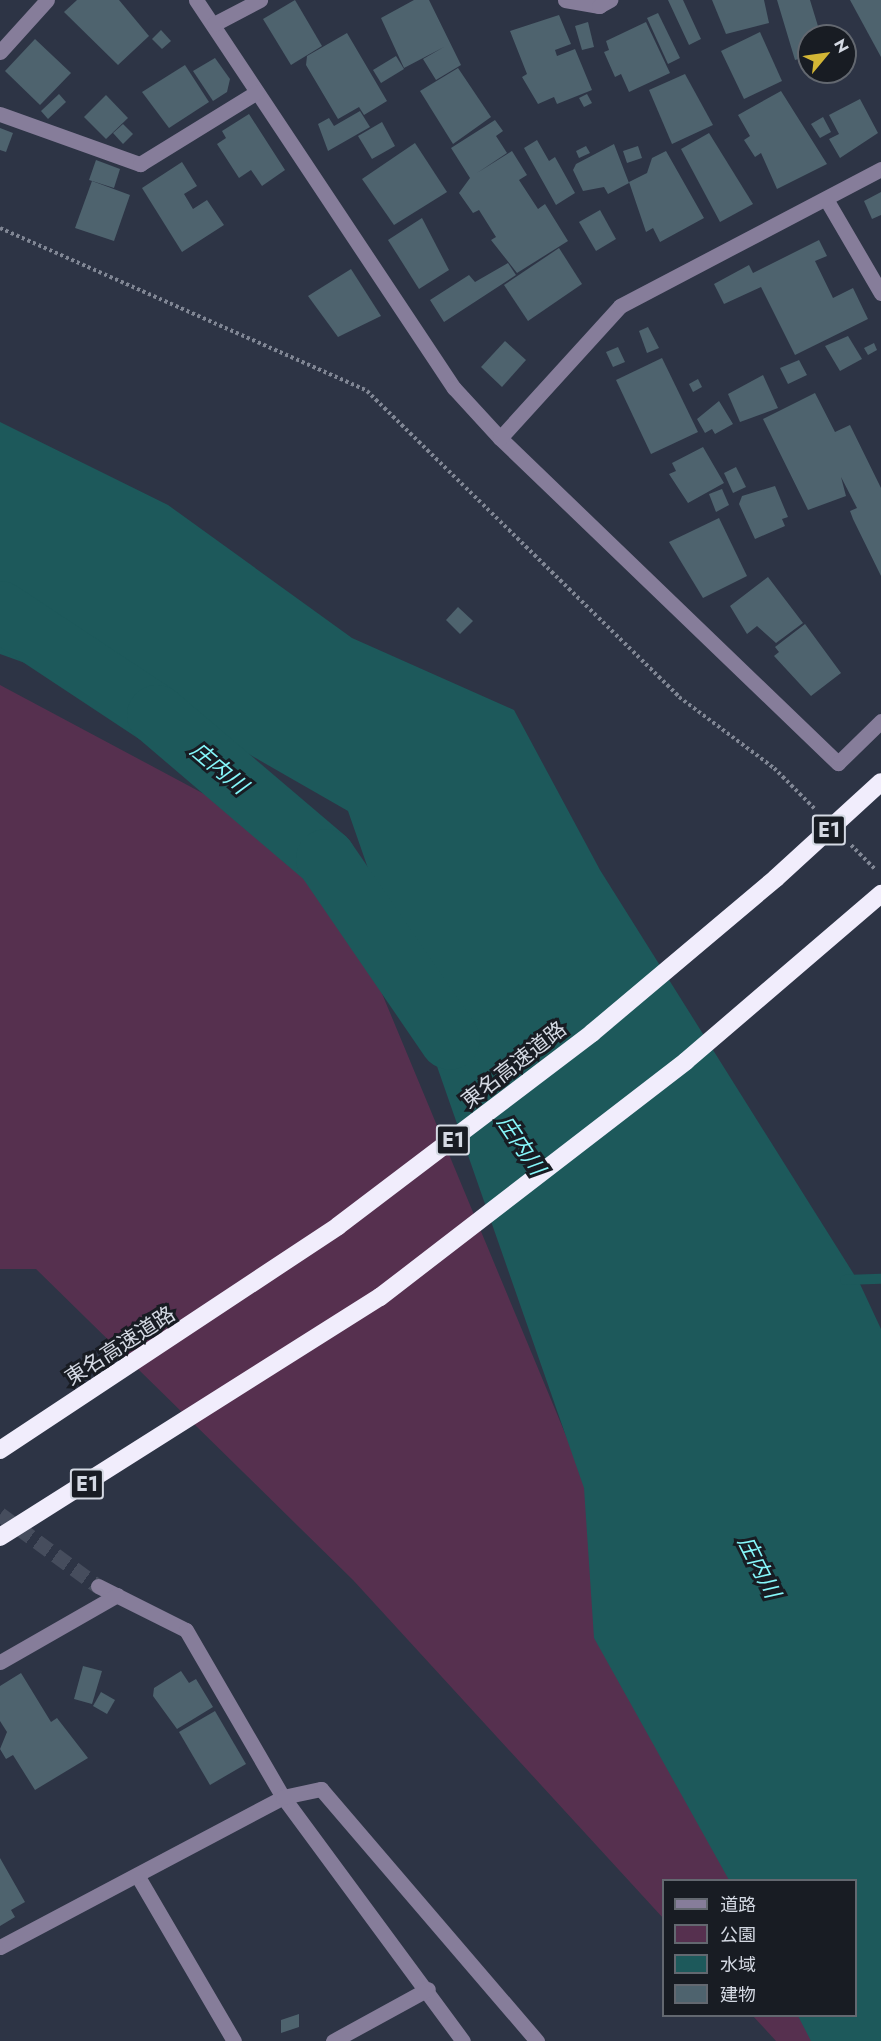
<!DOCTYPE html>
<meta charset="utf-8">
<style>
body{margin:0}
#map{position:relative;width:881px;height:2041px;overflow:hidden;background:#2d3445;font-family:Jost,"Noto Sans JP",sans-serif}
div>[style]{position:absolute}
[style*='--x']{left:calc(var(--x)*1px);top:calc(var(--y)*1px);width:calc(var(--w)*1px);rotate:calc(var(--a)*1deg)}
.green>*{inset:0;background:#56304f}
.water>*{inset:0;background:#1d595b}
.stream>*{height:10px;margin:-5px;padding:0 5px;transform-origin:5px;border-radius:5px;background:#1d595b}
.river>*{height:60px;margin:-30px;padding:0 30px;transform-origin:30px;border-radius:30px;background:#1d595b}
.building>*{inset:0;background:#4e636e}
.minor-tunnel>*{height:15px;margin-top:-7.5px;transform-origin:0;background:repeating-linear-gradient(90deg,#464d5d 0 15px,transparent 0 23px)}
.path>*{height:4px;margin-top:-2px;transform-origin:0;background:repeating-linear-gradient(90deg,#808694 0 3px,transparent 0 6px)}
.minor>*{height:15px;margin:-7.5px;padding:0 7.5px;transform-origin:7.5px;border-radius:7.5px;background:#867d9a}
.highway>*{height:18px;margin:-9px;padding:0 9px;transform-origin:9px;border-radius:9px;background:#f1edfc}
.highway-bridge>*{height:18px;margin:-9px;padding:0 9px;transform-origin:9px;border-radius:9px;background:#f1edfc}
span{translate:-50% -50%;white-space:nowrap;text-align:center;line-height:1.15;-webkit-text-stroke:6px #181c23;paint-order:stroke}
.shield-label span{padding:2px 4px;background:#181c23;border:2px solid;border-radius:4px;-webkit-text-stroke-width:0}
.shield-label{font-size:20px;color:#d4d9e3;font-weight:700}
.street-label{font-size:21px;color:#d4d9e3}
.water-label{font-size:22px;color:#86f8fb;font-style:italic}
.legend{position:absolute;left:662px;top:1879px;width:195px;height:138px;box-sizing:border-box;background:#181c23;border:2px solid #636870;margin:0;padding:8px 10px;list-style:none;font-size:18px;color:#d4d9e3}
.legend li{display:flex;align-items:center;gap:12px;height:30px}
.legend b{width:30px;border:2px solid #636870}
.north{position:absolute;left:797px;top:24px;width:60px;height:60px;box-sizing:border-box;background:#181c23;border:2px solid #636870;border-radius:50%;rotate:61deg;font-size:16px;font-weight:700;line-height:24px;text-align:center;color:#d4d9e3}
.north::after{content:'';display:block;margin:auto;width:21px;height:27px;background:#d3b635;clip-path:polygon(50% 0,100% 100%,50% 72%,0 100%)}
</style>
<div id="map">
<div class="green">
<i style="clip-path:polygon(0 685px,326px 859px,751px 1880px,664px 1880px,663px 1918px,353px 1580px,36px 1269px,0 1269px)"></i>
<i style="clip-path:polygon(753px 2016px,807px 2016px,818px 2041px,776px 2041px)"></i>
</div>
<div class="water">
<i style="clip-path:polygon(0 422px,168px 505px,352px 638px,514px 710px,600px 870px,860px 1284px,881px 1329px,881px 2041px,811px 2041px,798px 2016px,856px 2016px,856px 1880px,729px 1880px,594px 1638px,584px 1488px,348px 811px,198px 725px,0 654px)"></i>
</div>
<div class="stream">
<i style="--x:845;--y:1280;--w:36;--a:-2"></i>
</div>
<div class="river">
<i style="--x:0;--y:611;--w:188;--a:33.5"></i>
<i style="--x:157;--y:715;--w:222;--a:40.4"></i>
<i style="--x:326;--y:859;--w:219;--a:55.6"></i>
</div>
<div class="building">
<i style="clip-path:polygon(77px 0,119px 0,149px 36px,118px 65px,64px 12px)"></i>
<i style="clip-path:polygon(295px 0,322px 46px,291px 65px,263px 19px)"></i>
<i style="clip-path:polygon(414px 0,429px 0,461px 65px,436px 80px,423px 59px,444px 47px,404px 68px,381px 18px)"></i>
<i style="clip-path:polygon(668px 0,683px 0,701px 39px,689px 45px)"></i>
<i style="clip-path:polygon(712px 0,764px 0,769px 23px,726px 34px)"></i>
<i style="clip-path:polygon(777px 0,810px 0,821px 36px,809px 36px,809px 56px,795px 60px)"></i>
<i style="clip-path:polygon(850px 0,881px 0,881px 57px)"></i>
<i style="clip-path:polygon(658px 13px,680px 58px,668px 64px,647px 18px)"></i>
<i style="clip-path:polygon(559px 15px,571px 44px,555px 50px,557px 56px,575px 49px,592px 90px,557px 104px,554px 97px,538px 104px,522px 77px,527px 74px,510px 31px)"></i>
<i style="clip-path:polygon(588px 22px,594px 47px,582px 50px,575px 26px)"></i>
<i style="clip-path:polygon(646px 22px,670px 73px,629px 92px,621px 74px,615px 77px,604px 52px,609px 50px,606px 41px)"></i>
<i style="clip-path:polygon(161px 30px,171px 41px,162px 49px,152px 39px)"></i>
<i style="clip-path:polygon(760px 32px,782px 81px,744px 99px,721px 51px)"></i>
<i style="clip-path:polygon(347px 33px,387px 101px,364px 115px,359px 107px,338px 119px,306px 65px,307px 56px)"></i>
<i style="clip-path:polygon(35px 39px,71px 73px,40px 105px,5px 71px)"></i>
<i style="clip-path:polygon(396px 56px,404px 69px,381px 83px,373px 70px)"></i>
<i style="clip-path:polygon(215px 58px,230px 79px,227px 92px,213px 101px,193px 71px)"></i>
<i style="clip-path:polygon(185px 65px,209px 102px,169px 128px,142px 92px)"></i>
<i style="clip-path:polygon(458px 68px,491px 117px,453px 144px,420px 91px)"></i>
<i style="clip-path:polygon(685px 74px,713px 125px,672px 144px,649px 90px)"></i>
<i style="clip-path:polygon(781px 91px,827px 164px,777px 189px,761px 153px,755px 157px,744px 140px,750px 136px,738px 115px)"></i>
<i style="clip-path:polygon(59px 94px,66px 102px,48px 119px,41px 111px)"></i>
<i style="clip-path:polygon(587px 94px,592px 103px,584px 107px,579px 98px)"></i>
<i style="clip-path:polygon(106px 95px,128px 118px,106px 139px,84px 117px)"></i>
<i style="clip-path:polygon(860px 99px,878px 133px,840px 158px,829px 139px,839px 134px,829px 115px)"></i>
<i style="clip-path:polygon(360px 111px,370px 127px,328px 151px,318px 124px,329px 118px,334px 126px)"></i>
<i style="clip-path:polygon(249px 114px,285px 170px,262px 186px,251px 170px,239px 178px,217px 144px,226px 138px,222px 131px)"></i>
<i style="clip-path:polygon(823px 117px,831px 132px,820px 138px,811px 124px)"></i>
<i style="clip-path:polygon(495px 120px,503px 131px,496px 136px,507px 153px,477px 173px,512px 151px,527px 175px,519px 180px,538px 209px,545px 204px,568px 241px,517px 273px,491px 240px,496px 237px,479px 210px,473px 213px,459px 193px,470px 178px,451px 148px)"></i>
<i style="clip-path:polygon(382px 122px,395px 146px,372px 159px,358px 136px)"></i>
<i style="clip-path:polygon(123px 124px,133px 134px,123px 144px,113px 133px)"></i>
<i style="clip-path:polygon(0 128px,13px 133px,6px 152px,0 150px)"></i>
<i style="clip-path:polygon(709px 133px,753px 204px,720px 222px,681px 149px)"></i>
<i style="clip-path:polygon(537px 140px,549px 161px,555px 157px,575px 193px,556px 205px,524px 148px)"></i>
<i style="clip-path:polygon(415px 143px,447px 192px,394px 225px,362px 179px)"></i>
<i style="clip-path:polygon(614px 144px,629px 183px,608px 194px,604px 187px,583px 191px,573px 170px,576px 164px)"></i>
<i style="clip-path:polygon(586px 146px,590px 153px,579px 158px,576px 151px)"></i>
<i style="clip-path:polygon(638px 146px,642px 158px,627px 163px,623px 151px)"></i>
<i style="clip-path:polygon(666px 151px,704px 218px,660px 242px,653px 228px,646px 232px,629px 182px,647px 173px,652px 158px)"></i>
<i style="clip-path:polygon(96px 160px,120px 169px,114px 188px,89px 180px)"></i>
<i style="clip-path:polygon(182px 162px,197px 186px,184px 194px,193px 209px,207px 200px,224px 225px,182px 252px,142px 188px)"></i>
<i style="clip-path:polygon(92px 181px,130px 195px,114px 241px,75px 228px)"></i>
<i style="clip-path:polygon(881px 192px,881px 215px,872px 219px,864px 201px)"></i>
<i style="clip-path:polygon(600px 210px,616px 239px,596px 251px,579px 222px)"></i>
<i style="clip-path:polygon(422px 218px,449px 270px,419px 289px,388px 240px)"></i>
<i style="clip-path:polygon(819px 240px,827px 256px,815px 261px,833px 298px,853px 288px,868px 319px,795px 355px,761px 287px,724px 304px,714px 284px,749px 265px,753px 273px)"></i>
<i style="clip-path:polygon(559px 248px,582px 284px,528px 321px,504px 285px)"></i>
<i style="clip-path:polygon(508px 263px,516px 275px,444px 322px,430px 300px,469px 275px,475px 282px)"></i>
<i style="clip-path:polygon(351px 269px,381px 316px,338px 337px,308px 296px)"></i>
<i style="clip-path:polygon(648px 327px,659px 348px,647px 353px,639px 331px)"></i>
<i style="clip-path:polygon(848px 336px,862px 359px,840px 371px,825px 346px)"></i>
<i style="clip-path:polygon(505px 341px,526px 360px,502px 387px,481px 367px)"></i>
<i style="clip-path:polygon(874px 343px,877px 350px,868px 355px,864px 348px)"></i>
<i style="clip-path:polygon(618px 347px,625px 362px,613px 367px,606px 352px)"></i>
<i style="clip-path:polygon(662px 358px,698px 432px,651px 454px,616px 380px)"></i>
<i style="clip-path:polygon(799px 360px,807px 375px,788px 384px,780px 368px)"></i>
<i style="clip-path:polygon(763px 375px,778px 408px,740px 422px,728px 394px)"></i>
<i style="clip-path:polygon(698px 379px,702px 387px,693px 392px,689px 384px)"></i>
<i style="clip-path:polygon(815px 393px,835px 432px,850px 425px,881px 488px,881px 576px,853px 519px,850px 511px,857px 508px,841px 477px,846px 496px,808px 510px,763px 419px)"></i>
<i style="clip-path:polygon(719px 401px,733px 424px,715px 434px,712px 429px,705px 433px,697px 419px)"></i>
<i style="clip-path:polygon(703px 447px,724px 483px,688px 503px,669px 474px,676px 471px,672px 463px)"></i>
<i style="clip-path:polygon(736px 467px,746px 487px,733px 493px,724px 473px)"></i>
<i style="clip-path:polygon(775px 486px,788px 517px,782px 519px,785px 526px,755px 539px,739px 504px,742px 496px)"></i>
<i style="clip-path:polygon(722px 489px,729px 505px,716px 512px,709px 494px)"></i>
<i style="clip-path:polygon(719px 518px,747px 576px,703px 598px,669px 542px)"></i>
<i style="clip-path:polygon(768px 577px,803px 623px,776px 643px,757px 626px,747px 634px,730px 606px)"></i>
<i style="clip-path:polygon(458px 607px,473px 621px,460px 634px,446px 620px)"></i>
<i style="clip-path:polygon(805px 624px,841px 673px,811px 696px,774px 656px,779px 652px,775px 647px)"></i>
<i style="clip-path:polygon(83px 1666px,102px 1671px,92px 1704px,74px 1699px)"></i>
<i style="clip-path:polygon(181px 1671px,189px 1683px,196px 1679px,213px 1707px,177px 1729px,153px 1696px,154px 1688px)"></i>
<i style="clip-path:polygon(21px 1673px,51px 1722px,57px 1718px,88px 1758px,35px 1790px,13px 1755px,6px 1759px,0 1749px,7px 1732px,0 1721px,0 1686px)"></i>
<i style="clip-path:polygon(101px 1692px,115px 1700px,107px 1714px,93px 1706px)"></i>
<i style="clip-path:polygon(215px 1711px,246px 1764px,210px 1785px,179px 1732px)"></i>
<i style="clip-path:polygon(0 1858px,25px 1902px,11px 1910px,15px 1917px,0 1926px)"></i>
<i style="clip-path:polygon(299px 2014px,299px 2027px,281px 2033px,281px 2020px)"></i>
</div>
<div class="minor-tunnel">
<i style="--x:0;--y:1514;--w:122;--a:36.3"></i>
</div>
<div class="path">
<i style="--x:0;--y:228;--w:402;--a:23.9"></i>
<i style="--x:367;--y:391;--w:437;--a:44.4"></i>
<i style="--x:679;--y:697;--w:119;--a:36.8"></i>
<i style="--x:774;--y:768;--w:57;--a:45"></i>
<i style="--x:851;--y:845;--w:34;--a:45"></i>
</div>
<div class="minor">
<i style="--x:196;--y:0;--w:466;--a:56.4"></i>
<i style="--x:454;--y:388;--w:68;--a:47.4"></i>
<i style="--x:500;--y:438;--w:469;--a:43.9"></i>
<i style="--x:838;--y:763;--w:60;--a:-44.3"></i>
<i style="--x:565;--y:0;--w:35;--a:10"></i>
<i style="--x:599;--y:6;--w:13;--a:-29"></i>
<i style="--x:214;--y:24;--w:52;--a:-27.6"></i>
<i style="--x:0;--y:52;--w:70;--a:-47.9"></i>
<i style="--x:0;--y:114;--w:149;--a:19.7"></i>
<i style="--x:140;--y:164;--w:137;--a:-31.6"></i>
<i style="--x:826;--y:199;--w:109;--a:59.7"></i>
<i style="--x:500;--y:438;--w:178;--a:-47.7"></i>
<i style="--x:620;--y:306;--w:295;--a:-27.7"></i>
<i style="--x:98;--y:1586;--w:98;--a:26.6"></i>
<i style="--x:186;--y:1630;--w:193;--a:59.9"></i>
<i style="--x:283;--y:1797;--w:303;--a:53.6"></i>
<i style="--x:0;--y:1662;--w:135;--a:-29.8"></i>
<i style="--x:137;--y:1875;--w:192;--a:59.7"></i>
<i style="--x:0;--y:1947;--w:320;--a:-27.9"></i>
<i style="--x:283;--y:1797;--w:39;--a:-12"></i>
<i style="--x:321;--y:1789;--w:332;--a:49.4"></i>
<i style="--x:333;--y:2041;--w:108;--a:-28.7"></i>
</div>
<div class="highway">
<i style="--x:0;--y:1450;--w:405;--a:-33.5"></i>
<i style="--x:338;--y:1226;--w:319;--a:-37.2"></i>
<i style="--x:592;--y:1033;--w:241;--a:-40.1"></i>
<i style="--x:0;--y:1537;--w:449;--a:-32.3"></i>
<i style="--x:380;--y:1297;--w:386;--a:-37.6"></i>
<i style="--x:686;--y:1061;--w:257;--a:-40.6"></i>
</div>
<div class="highway-bridge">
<i style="--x:776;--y:878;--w:142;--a:-42.4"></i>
</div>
<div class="shield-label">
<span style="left:829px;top:830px">E1</span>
<span style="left:453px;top:1140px">E1</span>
<span style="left:87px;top:1484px">E1</span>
</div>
<div class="street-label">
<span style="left:514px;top:1065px;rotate:-38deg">東名高速道路</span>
<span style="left:120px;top:1346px;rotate:-33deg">東名高速道路</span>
</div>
<div class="water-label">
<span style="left:219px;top:768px;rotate:40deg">庄内川</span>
<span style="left:521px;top:1145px;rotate:56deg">庄内川</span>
<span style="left:759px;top:1567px;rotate:63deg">庄内川</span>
</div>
<ul class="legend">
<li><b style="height:8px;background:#867d9a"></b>道路</li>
<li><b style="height:16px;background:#56304f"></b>公園</li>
<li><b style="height:16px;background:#1d595b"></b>水域</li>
<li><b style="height:16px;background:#4e636e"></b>建物</li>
</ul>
<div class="north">N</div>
</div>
